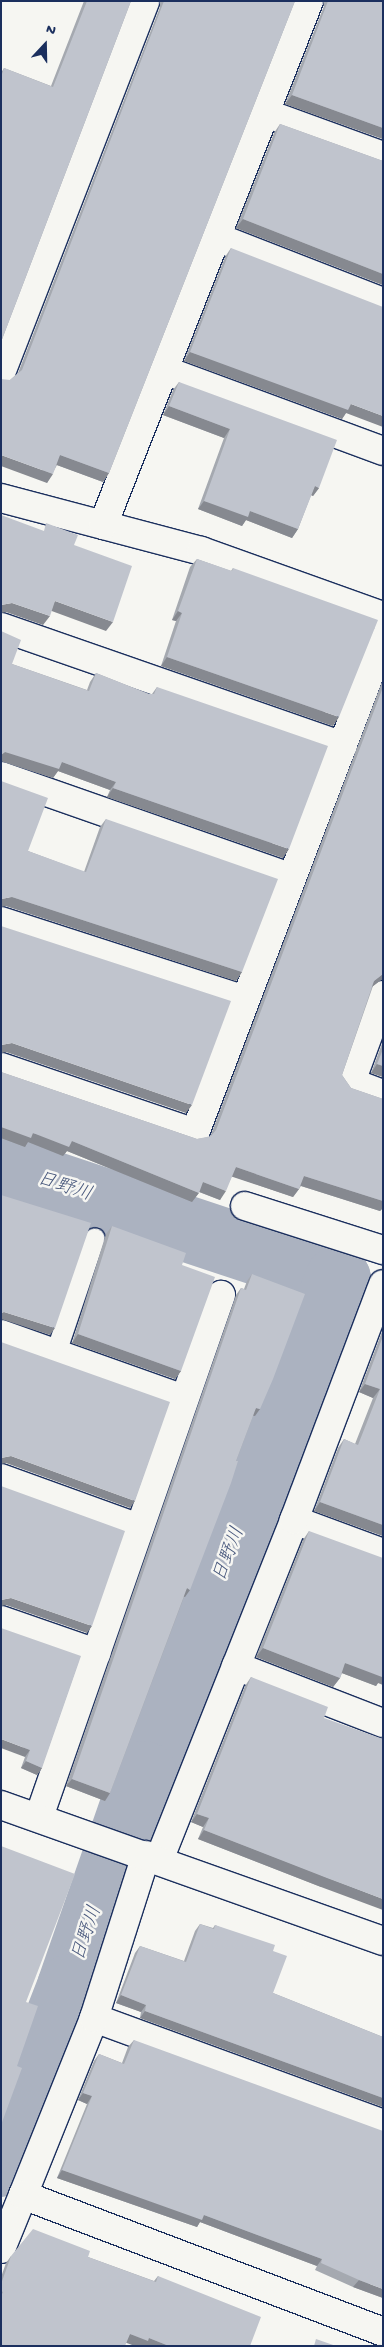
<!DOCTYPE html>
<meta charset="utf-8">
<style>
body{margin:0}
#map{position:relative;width:384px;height:2347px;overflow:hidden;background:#f6f6f2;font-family:"Gochi Hand","Klee One",sans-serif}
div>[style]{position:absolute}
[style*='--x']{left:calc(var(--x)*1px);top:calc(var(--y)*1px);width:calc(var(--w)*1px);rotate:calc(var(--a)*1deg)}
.river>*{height:66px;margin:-33px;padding:0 33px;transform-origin:33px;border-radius:33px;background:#abb2c0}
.roads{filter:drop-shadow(1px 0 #1b2f5e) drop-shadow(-1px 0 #1b2f5e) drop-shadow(0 1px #1b2f5e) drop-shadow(0 -1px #1b2f5e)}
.lane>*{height:20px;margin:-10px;padding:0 10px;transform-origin:10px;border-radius:10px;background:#f6f6f2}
.street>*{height:28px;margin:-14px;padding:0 14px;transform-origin:14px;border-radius:14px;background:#f6f6f2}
.secondary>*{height:28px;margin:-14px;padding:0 14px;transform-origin:14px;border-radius:14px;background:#f6f6f2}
.wall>*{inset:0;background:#a5a9b0}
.shaded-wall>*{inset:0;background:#868990}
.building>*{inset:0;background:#c0c4cd}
span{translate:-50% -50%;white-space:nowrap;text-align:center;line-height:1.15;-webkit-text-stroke:5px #f6f6f2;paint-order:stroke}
.water-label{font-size:19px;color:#46567b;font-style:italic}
.frame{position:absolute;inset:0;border:2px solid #1b2f5e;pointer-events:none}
.north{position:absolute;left:20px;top:20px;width:50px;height:50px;-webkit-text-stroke:4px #f6f6f2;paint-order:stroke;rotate:21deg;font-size:14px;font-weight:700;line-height:20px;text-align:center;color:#1b2f5e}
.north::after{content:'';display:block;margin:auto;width:18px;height:22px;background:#1b2f5e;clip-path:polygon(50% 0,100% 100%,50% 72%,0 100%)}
</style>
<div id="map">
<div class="river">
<i style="--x:1;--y:1167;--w:355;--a:18.4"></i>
<i style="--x:338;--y:1279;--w:532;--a:111.4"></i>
<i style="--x:144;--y:1774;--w:225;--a:109.2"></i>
<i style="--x:70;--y:1987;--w:190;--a:111.3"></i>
</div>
<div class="roads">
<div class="lane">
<i style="--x:56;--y:1353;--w:121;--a:-71.3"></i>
</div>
<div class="street">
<i style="--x:265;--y:113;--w:126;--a:20"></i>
<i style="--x:216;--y:237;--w:179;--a:21.3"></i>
<i style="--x:164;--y:370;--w:233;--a:20.3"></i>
<i style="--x:1;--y:373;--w:399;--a:-68.8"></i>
<i style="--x:1;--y:498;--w:207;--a:14.8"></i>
<i style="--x:201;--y:551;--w:193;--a:19.7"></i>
<i style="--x:103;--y:525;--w:563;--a:-68.54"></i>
<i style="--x:1;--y:627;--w:362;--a:19.2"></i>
<i style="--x:1;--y:776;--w:308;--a:19.3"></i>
<i style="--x:1;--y:921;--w:256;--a:17.9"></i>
<i style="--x:383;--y:995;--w:93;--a:110.2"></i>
<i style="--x:351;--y:1082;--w:34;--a:21"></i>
<i style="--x:1;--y:1067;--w:205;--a:18.8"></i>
<i style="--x:195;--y:1133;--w:529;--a:-69.16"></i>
<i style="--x:245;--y:1206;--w:145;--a:17.7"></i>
<i style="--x:1;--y:1334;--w:194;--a:19.6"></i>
<i style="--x:1;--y:1478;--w:147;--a:19.9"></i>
<i style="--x:294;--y:1520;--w:95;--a:20.3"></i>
<i style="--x:1;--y:1620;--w:101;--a:19.2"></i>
<i style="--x:236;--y:1666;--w:158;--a:21.2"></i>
<i style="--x:39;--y:1817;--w:553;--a:-70.78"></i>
<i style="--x:159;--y:1860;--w:366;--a:-68.3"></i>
<i style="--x:294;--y:1520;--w:252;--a:-69.3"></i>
<i style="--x:94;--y:2018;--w:308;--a:20.1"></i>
<i style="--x:23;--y:2195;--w:191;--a:-68.1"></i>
<i style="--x:94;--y:2018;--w:171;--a:-72.3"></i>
<i style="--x:1;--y:2249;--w:58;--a:-67.8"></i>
<i style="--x:23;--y:2195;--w:385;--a:20.8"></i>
</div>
<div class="secondary">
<i style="--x:1;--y:1805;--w:405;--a:19.6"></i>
</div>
</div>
<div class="wall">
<i style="clip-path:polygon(84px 1px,131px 1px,1px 342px,1px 73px,4px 68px,51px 86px)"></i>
<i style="clip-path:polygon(160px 1px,295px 1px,109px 473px,103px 482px,57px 465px,47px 483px,10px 380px,18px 373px,160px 7px)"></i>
<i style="clip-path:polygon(323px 1px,383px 1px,383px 139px,285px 104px,324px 6px)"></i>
<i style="clip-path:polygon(280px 124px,383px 161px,383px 285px,236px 228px,274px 133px)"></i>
<i style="clip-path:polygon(231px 248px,346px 413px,342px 419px,184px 361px,225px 257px)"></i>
<i style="clip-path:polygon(179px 382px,319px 488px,313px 496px,311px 495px,298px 529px,292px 538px,246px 520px,242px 526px,198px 509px,224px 438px,163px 415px,173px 390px)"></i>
<i style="clip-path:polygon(197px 559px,231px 571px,233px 568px,333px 726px,161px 666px,176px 621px,172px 620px,190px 567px)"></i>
<i style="clip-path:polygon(1px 631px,12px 664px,87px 690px,90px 682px,96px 673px,149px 694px,152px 694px,157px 687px,283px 858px,107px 797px,110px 790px,58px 771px,53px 778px,1px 761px)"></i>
<i style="clip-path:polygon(383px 679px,383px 980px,381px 980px,373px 986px,342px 1075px,351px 1088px,383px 1099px,383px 1208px,380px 1211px,301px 1186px,299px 1189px,293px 1197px,232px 1176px,220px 1200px,199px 1192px,192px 1202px,67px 1151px,63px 1156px,28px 1142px,25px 1147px,1px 1138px,1px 1072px,197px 1139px,210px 1137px)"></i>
<i style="clip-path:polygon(106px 819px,242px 972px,236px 981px,6px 906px,28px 851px,84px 872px,100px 827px)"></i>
<i style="clip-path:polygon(383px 1041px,383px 1077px,371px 1073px)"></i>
<i style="clip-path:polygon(112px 1226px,182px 1265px,181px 1371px,175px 1379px,72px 1343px,106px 1234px)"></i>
<i style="clip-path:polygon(252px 1274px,255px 1416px,253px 1416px,185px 1597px,184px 1597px,110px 1793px,105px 1801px,66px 1786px,236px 1295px,241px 1288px,244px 1289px,247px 1281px)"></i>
<i style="clip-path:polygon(383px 1329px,383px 1536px,314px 1511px,338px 1448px,344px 1439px,355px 1444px,373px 1398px,359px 1392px)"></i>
<i style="clip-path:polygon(309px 1531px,378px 1683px,376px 1686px,342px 1673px,340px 1678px,333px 1687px,256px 1657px,303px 1540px)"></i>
<i style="clip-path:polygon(1px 1628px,42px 1768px,37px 1775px,21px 1768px,25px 1757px)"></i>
<i style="clip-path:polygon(251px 1677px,324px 1718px,321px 1887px,198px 1839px,203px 1827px,191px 1822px,245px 1686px)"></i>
<i style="clip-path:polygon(200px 1924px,213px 1928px,215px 1925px,273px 1951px,273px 1993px,383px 2037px,383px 2107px,140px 2018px,141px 2012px,116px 2003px,135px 1953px,140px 1946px,184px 1961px,195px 1931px)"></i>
<i style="clip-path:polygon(134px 2040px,383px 2298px,353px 2287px,315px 2270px,317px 2266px,200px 2222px,197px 2227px,57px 2178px,87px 2104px,78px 2100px,94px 2061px,99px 2054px,122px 2063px,128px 2047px)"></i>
<i style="clip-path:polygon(11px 2256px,88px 2257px,154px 2281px,158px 2276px,250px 2346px,135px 2346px,127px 2342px,1px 2346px,1px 2277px,6px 2263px)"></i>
</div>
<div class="shaded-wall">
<i style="clip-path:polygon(292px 95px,383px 128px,383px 139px,285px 104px)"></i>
<i style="clip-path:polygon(243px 219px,383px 274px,383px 285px,236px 228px)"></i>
<i style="clip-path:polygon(190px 352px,351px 404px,383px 416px,383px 427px,346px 413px,342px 419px,184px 361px)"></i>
<i style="clip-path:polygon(169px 406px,230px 429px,224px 438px,163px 415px)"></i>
<i style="clip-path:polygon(1px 455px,53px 474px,47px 483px,1px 466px)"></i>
<i style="clip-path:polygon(60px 455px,109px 473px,103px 482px,54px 464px)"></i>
<i style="clip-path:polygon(315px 486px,319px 488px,313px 496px,309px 494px)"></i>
<i style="clip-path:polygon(204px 501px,250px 511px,298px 529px,292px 538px,246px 520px,242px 526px,198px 509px)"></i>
<i style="clip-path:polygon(55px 601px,113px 622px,106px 631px,49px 610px)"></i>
<i style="clip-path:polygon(12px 603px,50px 616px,43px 625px,6px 612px,1px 613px,1px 605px)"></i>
<i style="clip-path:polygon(178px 611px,182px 613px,176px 621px,172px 620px)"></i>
<i style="clip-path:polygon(167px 657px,339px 717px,333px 726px,161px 666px)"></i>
<i style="clip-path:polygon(5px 752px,62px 762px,116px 782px,110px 790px,58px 771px,53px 778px,1px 761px,1px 755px)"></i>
<i style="clip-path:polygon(113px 788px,289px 849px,283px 858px,107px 797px)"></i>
<i style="clip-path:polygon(12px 897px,242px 972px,236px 981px,6px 906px,1px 907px,1px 899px)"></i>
<i style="clip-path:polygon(383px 974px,383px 980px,381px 980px,368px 990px,374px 981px)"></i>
<i style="clip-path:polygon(12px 1043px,192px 1105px,186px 1113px,6px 1052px,1px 1053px,1px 1045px)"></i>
<i style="clip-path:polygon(377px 1064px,383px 1066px,383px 1077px,371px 1073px)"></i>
<i style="clip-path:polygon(1px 1127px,72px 1141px,199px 1193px,192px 1202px,67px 1151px,63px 1156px,28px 1142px,25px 1147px,1px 1138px)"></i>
<i style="clip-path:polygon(236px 1167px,299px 1189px,293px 1197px,230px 1176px)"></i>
<i style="clip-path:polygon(304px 1176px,383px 1201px,383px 1208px,380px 1211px,298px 1185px)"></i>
<i style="clip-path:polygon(203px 1182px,226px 1191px,220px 1200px,197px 1191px)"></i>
<i style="clip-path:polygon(4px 1312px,55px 1328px,50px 1335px,1px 1319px,1px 1313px)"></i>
<i style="clip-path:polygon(78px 1334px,181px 1371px,175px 1379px,72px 1343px)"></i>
<i style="clip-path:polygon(365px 1384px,380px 1389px,373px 1398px,359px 1392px)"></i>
<i style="clip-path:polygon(256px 1408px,260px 1409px,255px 1416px,251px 1415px)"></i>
<i style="clip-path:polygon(11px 1456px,135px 1501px,130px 1508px,6px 1463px,1px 1464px,1px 1458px)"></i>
<i style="clip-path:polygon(320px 1502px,383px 1525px,383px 1536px,314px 1511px)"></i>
<i style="clip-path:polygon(187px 1588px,190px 1590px,185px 1597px,182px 1596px)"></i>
<i style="clip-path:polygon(11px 1598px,92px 1626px,87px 1633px,6px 1605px,1px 1606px,1px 1600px)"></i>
<i style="clip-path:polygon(263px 1648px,340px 1678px,333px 1687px,256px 1657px)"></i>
<i style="clip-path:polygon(345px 1663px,383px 1674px,383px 1685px,378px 1683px,376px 1686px,339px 1672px)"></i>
<i style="clip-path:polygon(1px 1739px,30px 1750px,25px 1757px,1px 1748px)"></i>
<i style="clip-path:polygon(26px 1761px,42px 1768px,37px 1775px,21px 1768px)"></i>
<i style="clip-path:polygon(72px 1779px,110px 1793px,105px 1801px,66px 1786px)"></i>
<i style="clip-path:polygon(197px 1814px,209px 1818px,203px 1827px,191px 1822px)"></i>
<i style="clip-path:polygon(204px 1830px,383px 1899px,383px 1910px,321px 1887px,198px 1839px)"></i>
<i style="clip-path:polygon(121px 1995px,146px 2005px,141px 2012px,116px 2003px)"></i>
<i style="clip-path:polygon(145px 2011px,383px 2098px,383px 2107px,140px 2018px)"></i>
<i style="clip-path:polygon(83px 2093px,92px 2096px,87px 2104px,78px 2100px)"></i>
<i style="clip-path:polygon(62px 2170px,204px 2215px,322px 2259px,317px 2266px,200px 2222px,197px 2227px,57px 2178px)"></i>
<i style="clip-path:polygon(359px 2280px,383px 2289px,383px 2298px,353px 2287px)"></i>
<i style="clip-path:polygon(130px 2334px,149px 2338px,169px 2346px,135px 2346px,124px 2342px)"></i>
</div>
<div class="building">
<i style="clip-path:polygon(87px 1px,131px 1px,1px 342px,1px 77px,4px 68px,53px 87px)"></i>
<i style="clip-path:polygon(164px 1px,295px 1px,109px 473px,60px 455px,53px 474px,1px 455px,1px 379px,10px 380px,22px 370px)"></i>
<i style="clip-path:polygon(328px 1px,383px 1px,383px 128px,292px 95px)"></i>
<i style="clip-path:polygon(280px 124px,383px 161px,383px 274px,243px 219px)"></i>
<i style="clip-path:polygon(231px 248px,383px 307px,383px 416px,351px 404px,348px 410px,190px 352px)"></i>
<i style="clip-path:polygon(179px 382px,337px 440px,319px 488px,315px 486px,298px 529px,250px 511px,248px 517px,204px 501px,230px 429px,169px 406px)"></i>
<i style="clip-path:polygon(1px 515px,44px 531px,46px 523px,78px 535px,74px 545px,132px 566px,113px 622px,55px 601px,50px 616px,12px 603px,1px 605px)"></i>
<i style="clip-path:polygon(197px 559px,232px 571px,233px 568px,378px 620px,339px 717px,167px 657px,182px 613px,178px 611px)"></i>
<i style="clip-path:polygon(1px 631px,21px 640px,12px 664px,89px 691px,96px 673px,149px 694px,154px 694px,157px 687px,328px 746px,289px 849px,113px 788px,116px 782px,62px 762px,59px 769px,5px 752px,1px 755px)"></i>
<i style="clip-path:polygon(383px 687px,383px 974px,374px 981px,342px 1075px,351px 1088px,383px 1099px,383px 1201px,304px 1176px,299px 1189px,236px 1167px,226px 1191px,203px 1182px,199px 1193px,72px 1141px,69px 1147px,33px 1133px,31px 1138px,1px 1127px,1px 1072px,197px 1139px,211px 1136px,216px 1130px)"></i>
<i style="clip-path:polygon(1px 781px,48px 798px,28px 851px,86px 872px,106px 819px,278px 879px,242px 972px,12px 897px,1px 899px)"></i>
<i style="clip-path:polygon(1px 926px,231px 1001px,192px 1105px,12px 1043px,1px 1045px)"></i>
<i style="clip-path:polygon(383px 1049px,383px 1066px,377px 1064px)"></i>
<i style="clip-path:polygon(1px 1195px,91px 1223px,55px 1328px,4px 1312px,1px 1313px)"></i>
<i style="clip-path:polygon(112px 1226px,186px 1253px,182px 1265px,215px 1277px,181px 1371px,78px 1334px)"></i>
<i style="clip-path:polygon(252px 1274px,305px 1294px,273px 1379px,260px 1409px,256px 1408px,236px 1461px,238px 1461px,231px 1483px,190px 1590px,187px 1588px,110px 1793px,72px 1779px,241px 1288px,246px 1290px)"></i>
<i style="clip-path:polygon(383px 1336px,383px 1525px,320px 1502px,344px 1439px,358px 1445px,380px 1389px,365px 1384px)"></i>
<i style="clip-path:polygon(1px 1342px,170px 1402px,135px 1501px,11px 1456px,1px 1458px)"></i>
<i style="clip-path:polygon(1px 1486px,125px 1531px,92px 1626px,11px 1598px,1px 1600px)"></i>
<i style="clip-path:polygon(309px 1531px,383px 1558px,383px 1675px,382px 1677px,345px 1663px,340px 1678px,263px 1648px)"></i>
<i style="clip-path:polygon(1px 1628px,81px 1656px,42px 1768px,26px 1761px,30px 1750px,1px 1739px)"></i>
<i style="clip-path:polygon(251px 1677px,328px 1707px,324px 1718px,383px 1739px,383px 1899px,327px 1878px,204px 1830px,209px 1818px,197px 1814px)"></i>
<i style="clip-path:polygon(1px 1846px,75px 1874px,26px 2002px,38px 2006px,17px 2066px,22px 2068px,1px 2125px)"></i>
<i style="clip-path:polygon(200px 1924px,214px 1929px,215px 1925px,275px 1945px,273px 1951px,287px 1956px,273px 1993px,383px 2037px,383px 2098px,145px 2011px,146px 2005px,121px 1995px,140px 1946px,186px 1962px)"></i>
<i style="clip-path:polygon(134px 2040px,383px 2131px,383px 2289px,359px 2280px,321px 2263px,322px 2259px,204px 2215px,202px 2220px,62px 2170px,92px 2096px,83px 2093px,99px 2054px,124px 2064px)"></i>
<i style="clip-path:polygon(33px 2229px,90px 2251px,88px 2257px,156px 2282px,158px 2276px,261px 2317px,250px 2346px,169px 2346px,149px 2338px,148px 2341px,130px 2334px,125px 2346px,1px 2346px,1px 2296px,3px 2292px,1px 2291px,1px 2284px,11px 2256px)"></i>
<i style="clip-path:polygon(316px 2339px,336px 2346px,314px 2346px)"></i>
</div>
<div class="water-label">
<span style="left:64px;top:1188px;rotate:18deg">日野川</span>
<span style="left:230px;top:1555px;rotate:-69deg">日野川</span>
<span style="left:88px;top:1934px;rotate:-71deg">日野川</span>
</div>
<div class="frame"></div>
<div class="north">N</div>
</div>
